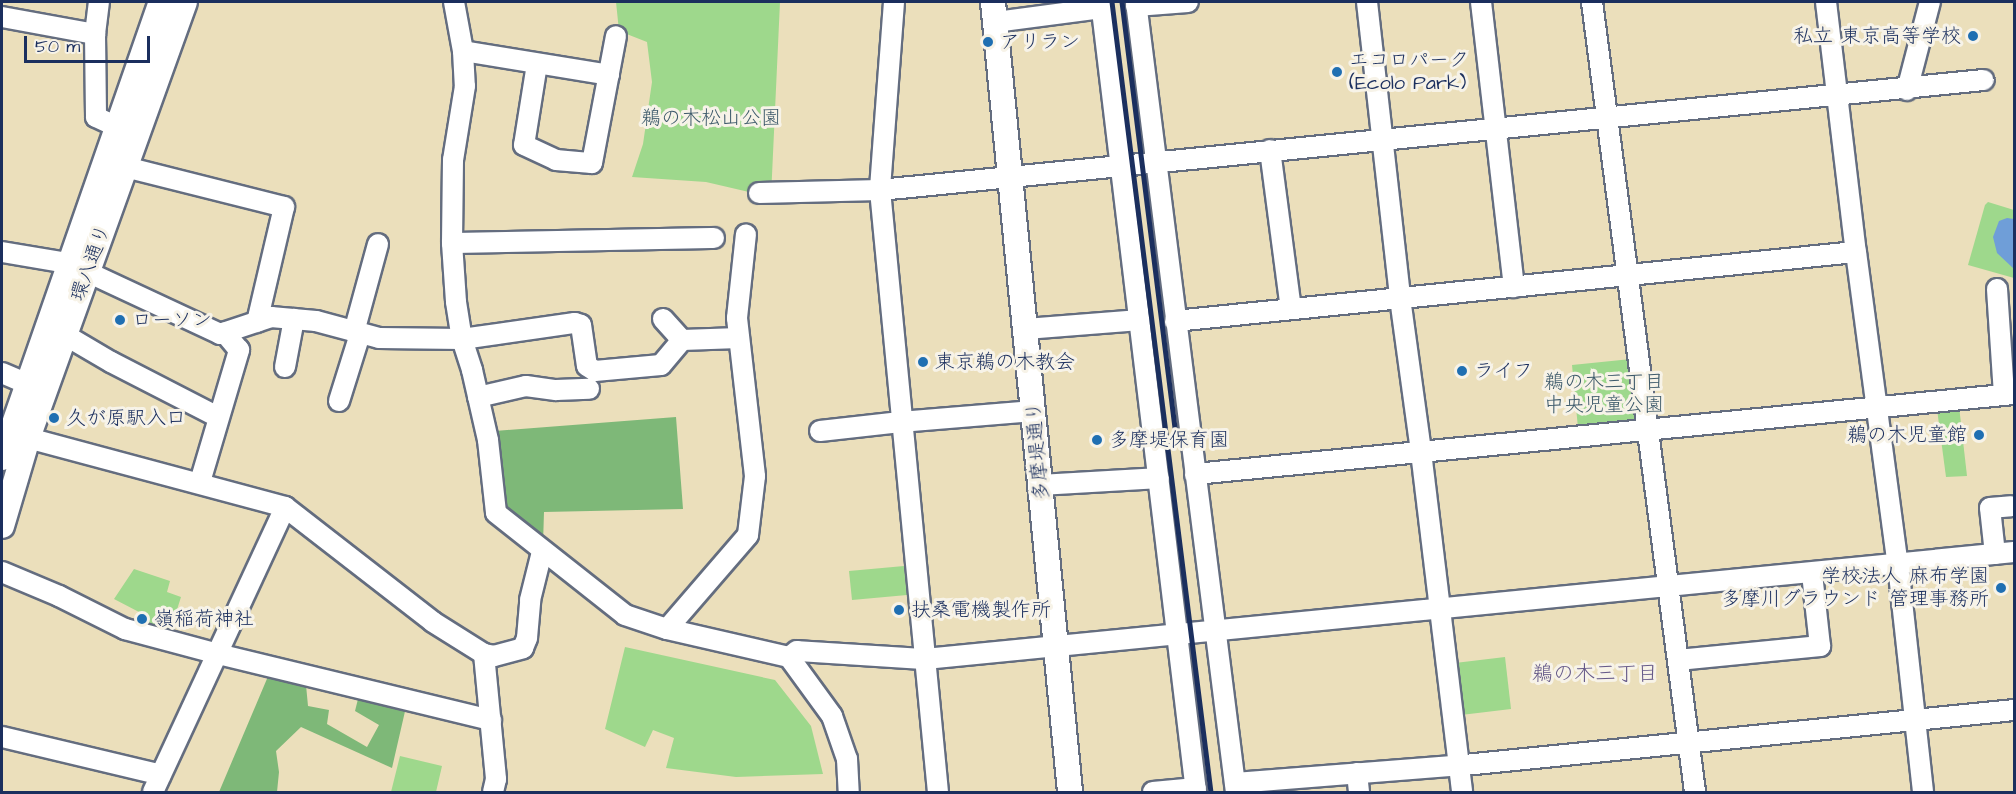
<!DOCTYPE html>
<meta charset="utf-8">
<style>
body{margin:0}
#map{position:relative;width:2016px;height:794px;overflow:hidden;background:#ebdfbb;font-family:"Architects Daughter","Klee One",sans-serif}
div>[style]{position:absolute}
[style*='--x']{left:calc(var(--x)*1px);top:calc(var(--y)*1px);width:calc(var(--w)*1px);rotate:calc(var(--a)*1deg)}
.green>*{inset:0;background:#9ed88c}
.forest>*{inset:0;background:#7eb878}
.water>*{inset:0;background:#6f9ed8}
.roads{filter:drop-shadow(2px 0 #646d7f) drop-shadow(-2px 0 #646d7f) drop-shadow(0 2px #646d7f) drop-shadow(0 -2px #646d7f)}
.minor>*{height:20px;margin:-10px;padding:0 10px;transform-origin:10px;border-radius:10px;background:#fff}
.major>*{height:24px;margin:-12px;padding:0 12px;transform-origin:12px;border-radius:12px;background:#fff}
.rail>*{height:4.5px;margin:-2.25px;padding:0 2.25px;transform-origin:2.25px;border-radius:2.25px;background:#1b2f5e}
.dots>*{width:16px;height:16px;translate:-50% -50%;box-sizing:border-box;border:3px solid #f7f3e8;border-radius:50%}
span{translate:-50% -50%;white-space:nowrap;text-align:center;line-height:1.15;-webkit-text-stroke:6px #f7f3e8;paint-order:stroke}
.poi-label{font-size:20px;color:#1b2f5e}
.right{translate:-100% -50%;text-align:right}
.left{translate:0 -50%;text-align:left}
.park-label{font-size:20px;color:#3c596a}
.street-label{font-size:20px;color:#1b2f5e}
.neighbourhood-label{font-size:21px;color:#665a89}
.frame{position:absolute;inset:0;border:3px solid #1b2f5e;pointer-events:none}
.scale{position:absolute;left:24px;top:36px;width:126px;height:27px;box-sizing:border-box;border:3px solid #1b2f5e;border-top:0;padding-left:8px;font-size:18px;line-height:21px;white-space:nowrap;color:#1b2f5e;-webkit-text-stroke:4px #f7f3e8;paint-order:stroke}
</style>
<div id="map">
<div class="green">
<i style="clip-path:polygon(616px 2px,780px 2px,771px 197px,706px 182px,632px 177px,643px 144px,652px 82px,647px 42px,619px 31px)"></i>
<i style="clip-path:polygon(1988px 202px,2014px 210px,2014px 278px,1968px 265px,1985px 205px)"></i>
<i style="clip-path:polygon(1631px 359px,1637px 422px,1578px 428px,1572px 365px)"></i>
<i style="clip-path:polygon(1959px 406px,1967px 476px,1946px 477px,1937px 409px)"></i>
<i style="clip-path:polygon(904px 566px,907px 595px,852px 600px,849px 571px)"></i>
<i style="clip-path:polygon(134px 569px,170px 581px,167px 592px,181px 597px,169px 635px,132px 623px,139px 612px,114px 599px)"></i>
<i style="clip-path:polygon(625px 647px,775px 680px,811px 726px,823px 774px,736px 777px,666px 768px,674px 738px,653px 730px,645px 747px,605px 729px)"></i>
<i style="clip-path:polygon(1505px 657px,1511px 709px,1461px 715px,1455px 663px)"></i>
<i style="clip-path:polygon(400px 756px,442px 766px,436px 792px,391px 792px)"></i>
</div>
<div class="forest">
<i style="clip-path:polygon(676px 417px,683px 509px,544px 512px,543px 544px,502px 514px,495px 431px)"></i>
<i style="clip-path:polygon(269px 674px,306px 685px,308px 706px,329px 710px,327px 724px,367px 747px,379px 725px,355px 711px,359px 695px,406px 707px,392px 768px,301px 727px,276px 751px,279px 772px,277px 792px,219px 792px)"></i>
</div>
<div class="water">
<i style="clip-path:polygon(2007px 218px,2014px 219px,2014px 269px,1997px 253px,1993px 237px,1999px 221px)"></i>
</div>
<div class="roads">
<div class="minor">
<i style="--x:454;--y:2;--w:50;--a:79.6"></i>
<i style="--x:463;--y:51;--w:35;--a:87"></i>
<i style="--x:465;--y:86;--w:75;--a:99.2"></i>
<i style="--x:453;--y:160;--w:83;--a:90.7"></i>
<i style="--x:452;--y:243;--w:59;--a:86.1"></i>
<i style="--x:456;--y:302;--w:37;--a:81"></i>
<i style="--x:462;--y:339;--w:33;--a:72"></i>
<i style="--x:472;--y:370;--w:72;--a:77.1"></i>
<i style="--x:488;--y:440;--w:73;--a:83.7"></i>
<i style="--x:496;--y:513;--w:164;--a:38.3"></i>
<i style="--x:625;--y:615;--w:44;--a:18.4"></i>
<i style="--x:667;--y:629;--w:125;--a:12.9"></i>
<i style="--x:789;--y:657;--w:73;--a:53.9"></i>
<i style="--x:832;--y:716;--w:46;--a:70.8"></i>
<i style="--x:847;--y:759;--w:33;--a:87"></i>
<i style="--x:894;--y:2;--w:189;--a:94.3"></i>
<i style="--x:880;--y:190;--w:605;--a:84.5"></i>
<i style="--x:1101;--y:2;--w:796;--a:83.14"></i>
<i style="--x:1136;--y:2;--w:796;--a:82.79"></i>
<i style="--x:1367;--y:2;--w:298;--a:83.6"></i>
<i style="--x:1400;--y:298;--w:155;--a:82.2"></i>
<i style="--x:1421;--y:452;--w:342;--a:83.1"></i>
<i style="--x:1481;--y:2;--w:287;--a:83.4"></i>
<i style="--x:1592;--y:2;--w:797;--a:82.57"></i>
<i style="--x:1826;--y:2;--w:252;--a:83.2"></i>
<i style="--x:1856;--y:252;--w:316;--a:82.4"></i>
<i style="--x:1898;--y:565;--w:228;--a:83.7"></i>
<i style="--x:1136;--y:6;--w:52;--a:-4.4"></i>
<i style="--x:2;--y:17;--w:95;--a:10.4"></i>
<i style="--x:95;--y:34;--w:32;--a:-83"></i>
<i style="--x:995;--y:22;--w:107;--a:-7.5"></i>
<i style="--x:95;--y:34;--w:83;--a:89.3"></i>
<i style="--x:96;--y:117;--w:23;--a:25"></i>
<i style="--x:463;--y:51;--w:148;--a:9.3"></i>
<i style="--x:537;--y:64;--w:82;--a:99.1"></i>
<i style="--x:524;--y:145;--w:35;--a:25"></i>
<i style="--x:556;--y:160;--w:36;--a:5"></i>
<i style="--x:592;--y:163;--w:129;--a:-79.3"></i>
<i style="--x:1907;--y:90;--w:91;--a:-75.4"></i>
<i style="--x:1270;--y:150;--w:160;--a:82.5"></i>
<i style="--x:125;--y:167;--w:164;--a:14.1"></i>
<i style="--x:284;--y:207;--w:118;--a:103.2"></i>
<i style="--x:759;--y:193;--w:121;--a:-1.4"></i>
<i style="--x:880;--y:190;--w:1109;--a:-5.69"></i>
<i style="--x:452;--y:243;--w:262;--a:-1.1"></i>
<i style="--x:2;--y:252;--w:67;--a:9.5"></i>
<i style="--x:68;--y:263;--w:168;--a:25"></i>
<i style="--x:220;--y:334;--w:54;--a:-18.4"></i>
<i style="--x:271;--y:317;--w:45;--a:5.1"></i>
<i style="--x:316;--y:321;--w:65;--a:15.1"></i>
<i style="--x:379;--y:338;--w:83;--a:0.7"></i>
<i style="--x:462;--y:339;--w:114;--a:-8.1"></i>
<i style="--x:575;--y:323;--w:6;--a:18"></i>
<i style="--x:581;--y:325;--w:41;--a:81.7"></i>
<i style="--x:587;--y:366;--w:9;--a:32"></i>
<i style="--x:595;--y:371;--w:66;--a:-5.2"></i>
<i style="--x:661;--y:365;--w:33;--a:-50"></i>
<i style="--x:682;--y:340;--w:57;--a:-2"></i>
<i style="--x:1997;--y:289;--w:106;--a:86.2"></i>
<i style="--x:663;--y:319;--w:28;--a:48"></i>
<i style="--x:1175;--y:321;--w:684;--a:-5.79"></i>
<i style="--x:1026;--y:329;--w:114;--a:-4.5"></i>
<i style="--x:354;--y:332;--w:91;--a:-74.7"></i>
<i style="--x:65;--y:335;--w:53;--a:30.4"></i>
<i style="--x:111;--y:362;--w:120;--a:27.2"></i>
<i style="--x:285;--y:367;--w:49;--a:-79.4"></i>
<i style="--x:2;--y:373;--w:28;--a:23"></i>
<i style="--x:478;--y:397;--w:49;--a:-12.9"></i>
<i style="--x:526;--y:386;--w:30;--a:8"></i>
<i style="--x:556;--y:390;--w:33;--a:-2"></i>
<i style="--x:339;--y:401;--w:70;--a:-72.6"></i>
<i style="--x:820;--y:431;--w:81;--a:-6.4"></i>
<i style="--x:900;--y:422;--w:134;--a:-4.7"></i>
<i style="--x:28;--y:438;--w:266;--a:15"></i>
<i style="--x:285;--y:507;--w:187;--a:37.8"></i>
<i style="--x:433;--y:622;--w:60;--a:32.1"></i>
<i style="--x:484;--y:654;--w:10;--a:11"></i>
<i style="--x:494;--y:656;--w:30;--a:-15"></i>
<i style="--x:523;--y:648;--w:11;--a:-68"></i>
<i style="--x:527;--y:638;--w:38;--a:-85"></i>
<i style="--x:530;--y:600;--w:49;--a:-76"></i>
<i style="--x:1195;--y:474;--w:823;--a:-5.58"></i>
<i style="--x:200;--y:482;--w:138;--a:-73.5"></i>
<i style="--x:239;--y:350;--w:23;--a:-130"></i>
<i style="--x:1041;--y:485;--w:118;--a:-3.4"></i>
<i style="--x:1995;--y:554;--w:46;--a:-96.2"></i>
<i style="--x:1990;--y:508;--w:21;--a:-5"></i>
<i style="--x:2;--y:572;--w:62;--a:22.8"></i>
<i style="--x:59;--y:596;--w:74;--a:26.6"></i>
<i style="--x:125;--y:629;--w:96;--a:15"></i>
<i style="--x:218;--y:654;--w:281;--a:13.6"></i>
<i style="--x:667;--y:629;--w:124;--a:-49.2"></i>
<i style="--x:748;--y:535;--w:59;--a:-83.2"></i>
<i style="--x:755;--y:476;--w:159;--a:-96.5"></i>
<i style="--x:737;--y:318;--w:84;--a:-83.9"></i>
<i style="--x:484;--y:654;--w:126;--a:84.5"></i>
<i style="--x:496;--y:779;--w:13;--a:103"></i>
<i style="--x:789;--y:657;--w:10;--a:-37"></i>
<i style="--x:797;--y:651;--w:128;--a:3.6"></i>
<i style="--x:925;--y:659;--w:1094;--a:-5.61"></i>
<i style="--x:1678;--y:660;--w:143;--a:-5.6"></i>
<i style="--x:1820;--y:646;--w:72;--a:-96.3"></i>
<i style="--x:2;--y:737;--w:163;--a:13.4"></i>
<i style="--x:1357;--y:773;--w:19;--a:84"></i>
<i style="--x:1235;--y:783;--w:231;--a:-4.5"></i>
<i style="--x:1465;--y:765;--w:552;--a:-5.72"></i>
<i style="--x:153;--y:792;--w:314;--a:-65.1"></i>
<i style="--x:1153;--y:792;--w:43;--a:-5.3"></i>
</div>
<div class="major">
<i style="--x:993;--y:2;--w:794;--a:84.43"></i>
<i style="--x:2;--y:458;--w:483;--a:-70.8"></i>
<i style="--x:2;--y:526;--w:92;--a:-73.5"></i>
<i style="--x:28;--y:438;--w:463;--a:-70.2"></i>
</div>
</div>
<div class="rail">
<i style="--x:1112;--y:2;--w:796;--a:82.86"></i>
<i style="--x:1122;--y:2;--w:437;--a:82.9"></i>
</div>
<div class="dots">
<i style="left:1973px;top:36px;background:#1f6fb2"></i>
<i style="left:988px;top:42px;background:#1f6fb2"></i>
<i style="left:1337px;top:72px;background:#1f6fb2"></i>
<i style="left:120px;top:320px;background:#1f6fb2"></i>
<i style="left:923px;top:362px;background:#1f6fb2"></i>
<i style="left:1462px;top:371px;background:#1f6fb2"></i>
<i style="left:54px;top:418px;background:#1f6fb2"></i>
<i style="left:1979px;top:435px;background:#1f6fb2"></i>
<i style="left:1097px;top:440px;background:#1f6fb2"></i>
<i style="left:2001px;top:588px;background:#1f6fb2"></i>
<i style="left:899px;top:610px;background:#1f6fb2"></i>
<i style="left:142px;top:619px;background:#1f6fb2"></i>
</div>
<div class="poi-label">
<span class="right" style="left:1961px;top:36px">私立 東京高等学校</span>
<span class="left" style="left:1000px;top:42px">アリラン</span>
<span class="left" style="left:1349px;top:72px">エコロパーク<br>(Ecolo Park)</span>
<span class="left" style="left:132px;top:320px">ローソン</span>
<span class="left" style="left:935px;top:362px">東京鵜の木教会</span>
<span class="left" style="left:1474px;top:371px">ライフ</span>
<span class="left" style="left:66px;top:418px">久が原駅入口</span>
<span class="right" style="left:1967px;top:435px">鵜の木児童館</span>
<span class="left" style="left:1109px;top:440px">多摩堤保育園</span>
<span class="right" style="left:1989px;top:588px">学校法人 麻布学園<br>多摩川グラウンド 管理事務所</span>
<span class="left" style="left:911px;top:610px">扶桑電機製作所</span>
<span class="left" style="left:154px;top:619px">嶺稲荷神社</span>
</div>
<div class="park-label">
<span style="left:711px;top:118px">鵜の木松山公園</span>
<span style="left:1604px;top:394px">鵜の木三丁目<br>中央児童公園</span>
</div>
<div class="street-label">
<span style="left:91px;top:263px;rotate:-70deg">環八通り</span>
<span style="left:1038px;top:451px;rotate:-95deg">多摩堤通り</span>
</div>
<div class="neighbourhood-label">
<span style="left:1595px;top:674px">鵜の木三丁目</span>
</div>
<div class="frame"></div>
<div class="scale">50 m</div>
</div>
